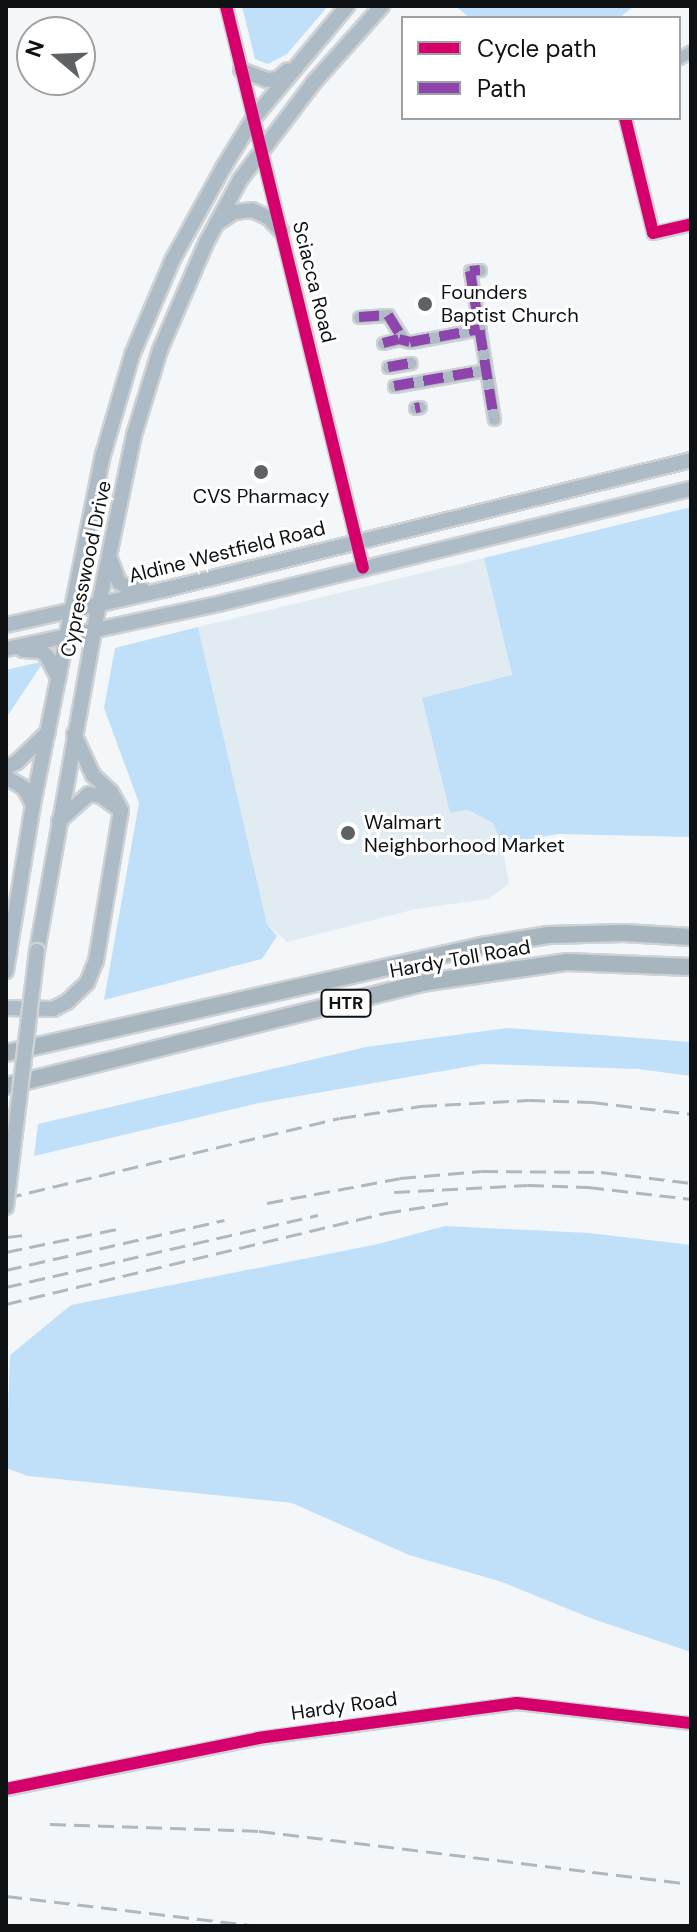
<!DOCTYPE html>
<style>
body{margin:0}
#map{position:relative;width:697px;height:1932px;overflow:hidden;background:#f3f7fa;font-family:"DM Sans",sans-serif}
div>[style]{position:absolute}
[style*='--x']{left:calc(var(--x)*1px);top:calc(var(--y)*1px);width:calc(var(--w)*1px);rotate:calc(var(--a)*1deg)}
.built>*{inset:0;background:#e1ebf2}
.forest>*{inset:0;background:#c0e0f9}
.roads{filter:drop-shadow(2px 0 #cfd2d4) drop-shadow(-2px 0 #cfd2d4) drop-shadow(0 2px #cfd2d4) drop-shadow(0 -2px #cfd2d4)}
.minor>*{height:11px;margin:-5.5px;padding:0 5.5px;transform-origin:5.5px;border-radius:5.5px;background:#aebbc4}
.major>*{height:14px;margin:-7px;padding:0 7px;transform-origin:7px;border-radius:7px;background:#acbbc5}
.highway>*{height:16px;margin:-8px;padding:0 8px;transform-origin:8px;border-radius:8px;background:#a6b5be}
.rail>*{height:3px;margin-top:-1.5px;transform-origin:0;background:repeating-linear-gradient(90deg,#b0b7be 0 16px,transparent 0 24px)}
.bridges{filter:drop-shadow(2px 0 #cfd2d4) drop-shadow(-2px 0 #cfd2d4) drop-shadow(0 2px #cfd2d4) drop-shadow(0 -2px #cfd2d4)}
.major-bridge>*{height:14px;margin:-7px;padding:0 7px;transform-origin:7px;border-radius:7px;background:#acbbc5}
.quiet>*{height:10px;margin-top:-5px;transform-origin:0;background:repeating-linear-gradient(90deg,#8e44ad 0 20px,transparent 0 30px)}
.cycleway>*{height:12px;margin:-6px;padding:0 6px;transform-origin:6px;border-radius:6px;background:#d6006c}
.dots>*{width:22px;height:22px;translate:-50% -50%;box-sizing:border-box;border:4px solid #fff;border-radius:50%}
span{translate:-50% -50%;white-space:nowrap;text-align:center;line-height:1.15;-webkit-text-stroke:6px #fff;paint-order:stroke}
.shield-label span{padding:2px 6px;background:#fff;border:2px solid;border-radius:6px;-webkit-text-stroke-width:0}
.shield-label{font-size:18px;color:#0f1214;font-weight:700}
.street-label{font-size:20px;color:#0f1214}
.poi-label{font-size:20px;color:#0f1214}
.left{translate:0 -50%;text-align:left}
.frame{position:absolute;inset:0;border:8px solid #0f1214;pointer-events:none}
.legend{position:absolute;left:401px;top:16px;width:280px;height:104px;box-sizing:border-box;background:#fff;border:2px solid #9fa0a1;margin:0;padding:10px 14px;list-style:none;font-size:24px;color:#0f1214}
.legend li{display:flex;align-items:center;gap:16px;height:40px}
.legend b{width:40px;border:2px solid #9fa0a1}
.north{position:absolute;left:16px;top:16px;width:80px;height:80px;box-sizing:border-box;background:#fff;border:2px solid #9fa0a1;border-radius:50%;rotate:289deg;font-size:22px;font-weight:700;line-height:32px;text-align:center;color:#0f1214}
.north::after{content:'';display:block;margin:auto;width:28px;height:36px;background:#5f6264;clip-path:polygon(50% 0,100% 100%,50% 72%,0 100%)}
</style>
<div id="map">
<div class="built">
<i style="clip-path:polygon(484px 558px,512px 676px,450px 813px,468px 810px,493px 823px,502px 844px,509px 884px,488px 899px,416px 909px,287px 942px,267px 924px,198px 627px)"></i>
</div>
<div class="forest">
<i style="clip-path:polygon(242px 6px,328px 6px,287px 54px,268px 64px,255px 59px)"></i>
<i style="clip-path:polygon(455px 6px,634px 6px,619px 18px,470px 18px)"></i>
<i style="clip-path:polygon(691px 507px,691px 837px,558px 834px,502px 844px,493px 823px,468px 810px,450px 813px,422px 698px,512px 675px,484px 558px)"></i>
<i style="clip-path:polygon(198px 627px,267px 924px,277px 936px,262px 959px,104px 1000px,139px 803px,104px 708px,115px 648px)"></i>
<i style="clip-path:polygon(44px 661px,6px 718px,6px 670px)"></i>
<i style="clip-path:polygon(507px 1028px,691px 1042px,691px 1076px,638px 1069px,483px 1064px,259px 1103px,34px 1156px,38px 1124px,366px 1047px)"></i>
<i style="clip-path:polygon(445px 1226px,589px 1233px,691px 1245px,691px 1652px,593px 1619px,502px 1582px,409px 1555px,292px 1503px,28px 1476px,6px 1468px,10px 1355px,71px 1305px,378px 1244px)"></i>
</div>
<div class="roads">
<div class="minor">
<i style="--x:226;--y:6;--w:578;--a:76.3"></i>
<i style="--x:679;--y:58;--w:14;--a:-30"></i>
<i style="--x:625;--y:118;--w:118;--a:76.3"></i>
<i style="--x:653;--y:233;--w:39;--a:-13"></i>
<i style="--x:480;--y:270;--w:10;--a:174"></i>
<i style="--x:470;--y:271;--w:150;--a:80.8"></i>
<i style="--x:359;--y:317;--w:29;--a:-4"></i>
<i style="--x:388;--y:315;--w:28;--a:58"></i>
<i style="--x:383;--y:343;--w:16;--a:-14"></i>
<i style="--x:399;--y:339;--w:11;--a:15"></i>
<i style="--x:410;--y:342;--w:71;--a:-10.5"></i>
<i style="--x:388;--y:367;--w:23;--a:-10"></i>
<i style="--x:394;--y:386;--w:93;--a:-9.9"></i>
<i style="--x:415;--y:408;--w:5;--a:-11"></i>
<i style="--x:6;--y:1789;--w:257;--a:-11.4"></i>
<i style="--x:258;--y:1738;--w:261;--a:-7.7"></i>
<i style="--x:517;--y:1703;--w:175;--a:6.6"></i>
</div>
<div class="major">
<i style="--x:241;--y:70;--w:28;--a:21"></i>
<i style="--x:267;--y:80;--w:11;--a:-5"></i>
<i style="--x:278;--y:79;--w:13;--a:-42"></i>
<i style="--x:219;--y:222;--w:18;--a:-34"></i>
<i style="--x:234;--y:212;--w:18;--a:-6"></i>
<i style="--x:252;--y:210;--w:19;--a:25"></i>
<i style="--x:269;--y:218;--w:18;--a:47"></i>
<i style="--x:110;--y:559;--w:25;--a:69"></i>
<i style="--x:119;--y:582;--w:13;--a:32"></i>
<i style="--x:130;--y:589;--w:13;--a:4"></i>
<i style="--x:6;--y:625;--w:161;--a:-12.6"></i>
<i style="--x:163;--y:590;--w:544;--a:-13.83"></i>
<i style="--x:6;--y:649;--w:221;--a:-12"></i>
<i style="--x:222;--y:603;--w:483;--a:-13.7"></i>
<i style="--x:23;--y:650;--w:18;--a:3"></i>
<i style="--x:41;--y:651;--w:8;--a:40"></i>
<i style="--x:47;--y:656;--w:25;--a:63"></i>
<i style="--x:6;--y:768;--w:13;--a:-29"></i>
<i style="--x:17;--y:762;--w:43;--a:-44.1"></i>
<i style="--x:6;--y:777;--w:21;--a:31"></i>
<i style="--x:24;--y:788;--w:18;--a:61"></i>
<i style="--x:59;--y:821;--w:40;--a:-42"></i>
<i style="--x:89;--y:794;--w:12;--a:9"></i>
<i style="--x:101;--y:796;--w:19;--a:36"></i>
<i style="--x:37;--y:951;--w:352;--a:-79.9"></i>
<i style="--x:99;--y:604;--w:173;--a:-78.3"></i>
<i style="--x:134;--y:435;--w:89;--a:-73"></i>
<i style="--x:160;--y:350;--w:116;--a:-66.7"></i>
<i style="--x:206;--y:243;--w:72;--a:-61.6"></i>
<i style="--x:240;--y:180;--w:123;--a:-52.9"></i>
<i style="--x:314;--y:82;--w:102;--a:-48.2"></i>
<i style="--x:6;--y:971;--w:169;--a:-80.8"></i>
<i style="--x:33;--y:804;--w:356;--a:-78.7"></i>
<i style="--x:103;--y:455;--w:104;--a:-73.8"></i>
<i style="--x:132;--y:355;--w:104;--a:-66.9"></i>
<i style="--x:173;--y:259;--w:104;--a:-61.2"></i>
<i style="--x:223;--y:168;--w:57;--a:-58.5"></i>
<i style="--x:253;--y:119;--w:147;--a:-50.2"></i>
<i style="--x:6;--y:1008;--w:47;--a:1.2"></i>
<i style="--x:53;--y:1009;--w:16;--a:-27"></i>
<i style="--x:67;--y:1002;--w:28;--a:-44"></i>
<i style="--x:87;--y:983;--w:24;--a:-68"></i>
<i style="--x:96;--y:961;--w:153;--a:-80.6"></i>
<i style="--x:121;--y:810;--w:21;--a:-119"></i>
<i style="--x:111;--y:792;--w:25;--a:-137"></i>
<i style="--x:93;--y:775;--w:45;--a:-114.9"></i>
</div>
<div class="highway">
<i style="--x:6;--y:1053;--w:487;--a:-12.7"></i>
<i style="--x:481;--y:946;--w:68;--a:-9.3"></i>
<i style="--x:548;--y:935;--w:76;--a:-1.5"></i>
<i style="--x:624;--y:933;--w:67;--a:3.4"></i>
<i style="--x:6;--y:1086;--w:428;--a:-13.9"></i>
<i style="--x:421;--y:983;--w:148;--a:-8.2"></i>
<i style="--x:567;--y:962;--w:124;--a:2.3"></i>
</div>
</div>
<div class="rail">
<i style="--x:394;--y:1192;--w:134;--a:-3"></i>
<i style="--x:528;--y:1185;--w:60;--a:1.9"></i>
<i style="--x:588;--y:1187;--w:104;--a:6.6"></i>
<i style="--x:6;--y:1198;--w:343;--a:-13.5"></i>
<i style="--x:340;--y:1118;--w:82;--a:-8.4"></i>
<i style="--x:421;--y:1106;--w:108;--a:-3.2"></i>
<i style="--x:529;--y:1100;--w:63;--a:1.8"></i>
<i style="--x:592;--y:1102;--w:100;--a:6.9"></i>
<i style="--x:267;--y:1203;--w:135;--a:-10.6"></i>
<i style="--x:400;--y:1178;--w:82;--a:-4.9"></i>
<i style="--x:482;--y:1171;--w:119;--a:0.5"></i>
<i style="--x:601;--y:1172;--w:91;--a:7"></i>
<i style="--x:6;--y:1237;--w:18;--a:-6"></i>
<i style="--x:6;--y:1252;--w:118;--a:-11.7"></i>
<i style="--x:6;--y:1270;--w:224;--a:-12.9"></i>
<i style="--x:6;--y:1287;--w:320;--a:-13"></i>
<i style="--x:6;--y:1304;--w:390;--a:-13.5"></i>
<i style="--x:385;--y:1213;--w:64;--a:-9"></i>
<i style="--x:50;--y:1824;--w:209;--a:1.9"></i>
<i style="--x:259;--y:1831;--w:425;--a:7"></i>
<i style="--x:6;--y:1896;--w:255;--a:6.8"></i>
</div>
<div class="bridges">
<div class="major-bridge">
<i style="--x:6;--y:1207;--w:258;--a:-83.1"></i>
</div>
</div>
<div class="quiet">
<i style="--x:480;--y:270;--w:10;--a:174"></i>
<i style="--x:470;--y:271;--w:150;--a:80.8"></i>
<i style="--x:359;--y:317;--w:29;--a:-4"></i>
<i style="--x:388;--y:315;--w:28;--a:58"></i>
<i style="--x:383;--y:343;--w:16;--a:-14"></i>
<i style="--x:399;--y:339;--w:11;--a:15"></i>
<i style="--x:410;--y:342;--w:71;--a:-10.5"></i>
<i style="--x:388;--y:367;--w:23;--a:-10"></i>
<i style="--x:394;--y:386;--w:93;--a:-9.9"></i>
<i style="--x:415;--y:408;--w:5;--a:-11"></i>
</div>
<div class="cycleway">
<i style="--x:226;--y:6;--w:578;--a:76.3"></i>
<i style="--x:625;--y:118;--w:118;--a:76.3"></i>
<i style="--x:653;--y:233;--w:39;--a:-13"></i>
<i style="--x:6;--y:1789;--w:257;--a:-11.4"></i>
<i style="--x:258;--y:1738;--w:261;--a:-7.7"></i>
<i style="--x:517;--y:1703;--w:175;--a:6.6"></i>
</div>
<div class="dots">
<i style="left:425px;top:304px;background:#5f6264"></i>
<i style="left:261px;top:472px;background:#5f6264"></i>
<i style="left:348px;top:833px;background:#5f6264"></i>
</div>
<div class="shield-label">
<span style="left:346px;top:1003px">HTR</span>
</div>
<div class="street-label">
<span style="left:314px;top:282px;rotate:76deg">Sciacca Road</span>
<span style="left:227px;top:552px;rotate:-14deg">Aldine Westfield Road</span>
<span style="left:86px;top:569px;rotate:-78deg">Cypresswood Drive</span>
<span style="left:460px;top:959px;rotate:-10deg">Hardy Toll Road</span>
<span style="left:344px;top:1706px;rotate:-8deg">Hardy Road</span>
</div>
<div class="poi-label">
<span class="left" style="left:441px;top:304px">Founders<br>Baptist Church</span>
<span style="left:261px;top:496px">CVS Pharmacy</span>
<span class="left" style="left:364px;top:834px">Walmart<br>Neighborhood Market</span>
</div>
<div class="frame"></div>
<ul class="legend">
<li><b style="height:10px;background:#d6006c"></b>Cycle path</li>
<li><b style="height:10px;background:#8e44ad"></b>Path</li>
</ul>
<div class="north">N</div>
</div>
